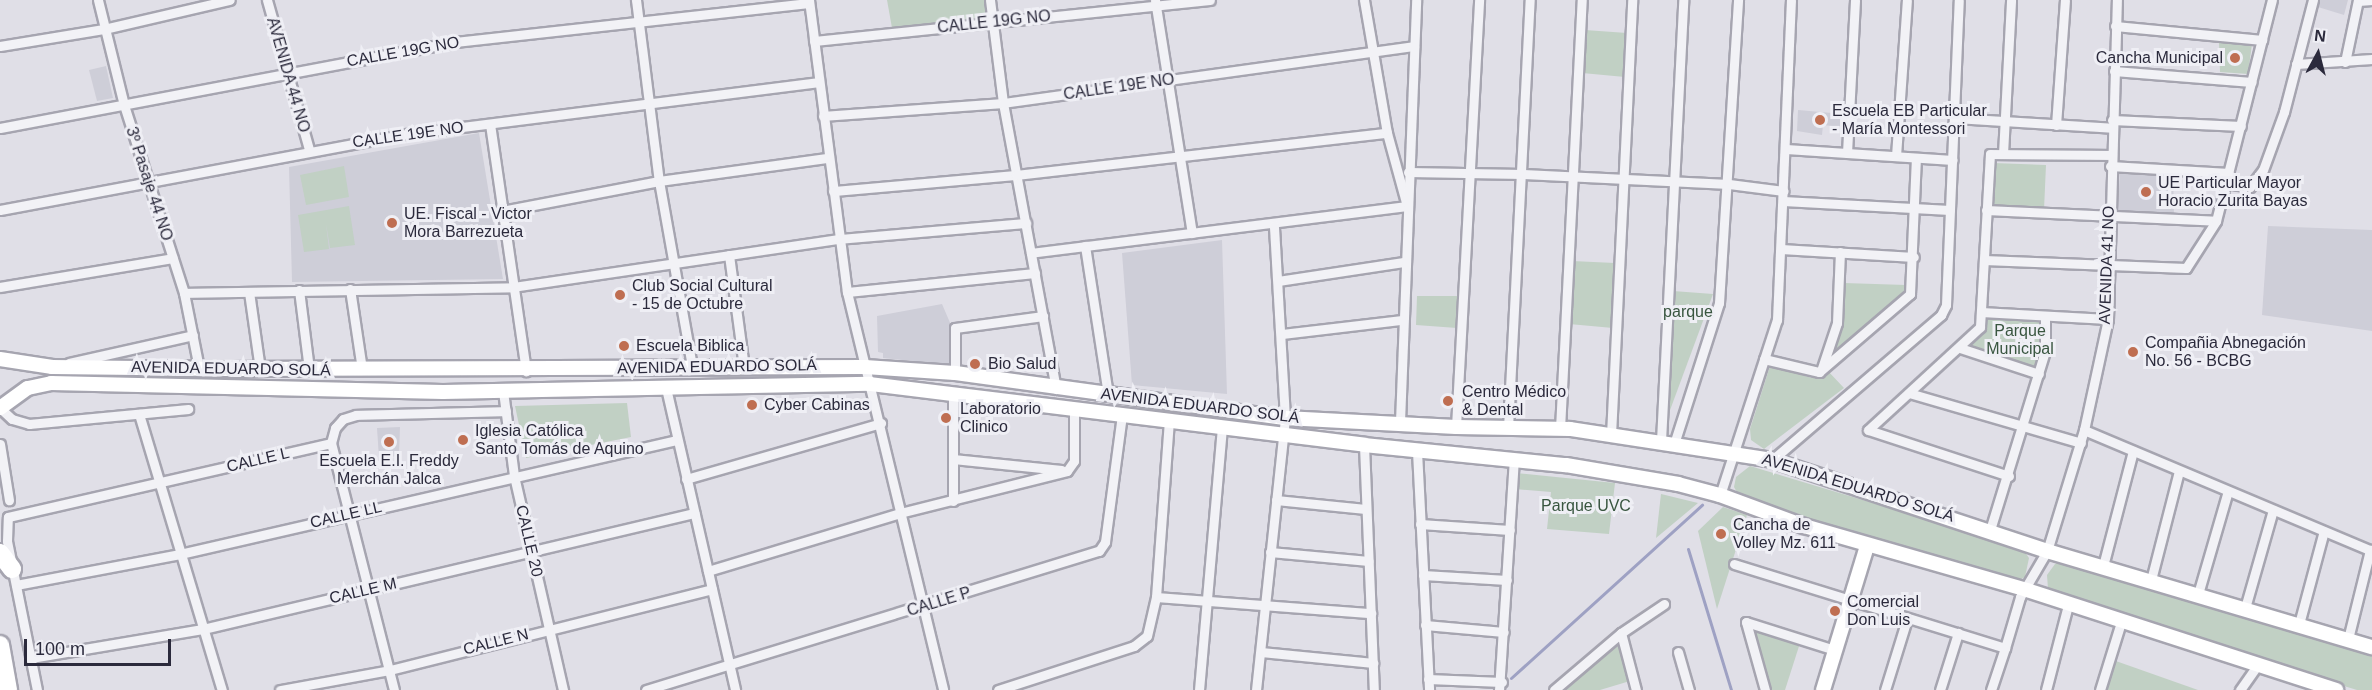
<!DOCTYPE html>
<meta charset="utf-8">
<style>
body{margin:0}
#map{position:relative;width:2372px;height:690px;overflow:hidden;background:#e0dfe7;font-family:Arial,sans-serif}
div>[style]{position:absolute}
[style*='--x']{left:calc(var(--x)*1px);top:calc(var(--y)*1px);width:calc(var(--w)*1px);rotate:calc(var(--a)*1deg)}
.built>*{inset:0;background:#ceced8}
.green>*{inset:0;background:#c1d0c4}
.stream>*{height:3px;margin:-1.5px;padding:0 1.5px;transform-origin:1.5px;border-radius:1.5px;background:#9ea1c3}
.roads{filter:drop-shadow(2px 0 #a6a5b0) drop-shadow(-2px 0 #a6a5b0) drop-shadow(0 2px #a6a5b0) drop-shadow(0 -2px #a6a5b0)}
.street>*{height:9px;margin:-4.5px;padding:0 4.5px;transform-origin:4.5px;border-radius:4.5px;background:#f2f2f6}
.secondary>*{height:14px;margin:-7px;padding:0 7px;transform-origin:7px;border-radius:7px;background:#fff}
.highway>*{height:18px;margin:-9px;padding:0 9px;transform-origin:9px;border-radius:9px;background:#fff}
.dots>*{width:16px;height:16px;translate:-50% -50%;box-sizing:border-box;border:3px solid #efeff5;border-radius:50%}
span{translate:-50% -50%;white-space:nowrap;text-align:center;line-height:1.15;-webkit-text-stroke:6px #efeff5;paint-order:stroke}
.street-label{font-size:16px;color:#2b2a3c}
.poi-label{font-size:16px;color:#2b2a3c}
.right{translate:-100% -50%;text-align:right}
.left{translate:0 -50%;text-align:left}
.park-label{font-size:16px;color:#395640}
.north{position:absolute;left:2288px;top:24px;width:60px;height:60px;-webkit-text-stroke:4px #efeff5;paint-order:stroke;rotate:7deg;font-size:16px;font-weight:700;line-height:24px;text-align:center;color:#2b2a3c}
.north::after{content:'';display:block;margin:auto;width:21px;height:27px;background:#2b2a3c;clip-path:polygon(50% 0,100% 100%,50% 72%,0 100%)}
.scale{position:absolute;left:24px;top:639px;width:147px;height:27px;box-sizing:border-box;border:3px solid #2b2a3c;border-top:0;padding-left:8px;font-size:18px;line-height:21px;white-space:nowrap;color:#2b2a3c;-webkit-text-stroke:4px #efeff5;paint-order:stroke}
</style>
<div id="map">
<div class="built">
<i style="clip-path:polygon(2319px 0,2348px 0,2344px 15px,2318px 7px)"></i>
<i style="clip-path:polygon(106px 66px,113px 98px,97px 101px,89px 70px)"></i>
<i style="clip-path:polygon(1798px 110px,1843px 114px,1841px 127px,1823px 125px,1822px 135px,1797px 131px)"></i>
<i style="clip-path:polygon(479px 133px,503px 279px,292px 282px,289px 167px)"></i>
<i style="clip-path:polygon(2120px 167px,2173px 171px,2174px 216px,2118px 212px)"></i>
<i style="clip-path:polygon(2268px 226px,2372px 230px,2372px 331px,2262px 315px)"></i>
<i style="clip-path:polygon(1222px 240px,1227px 394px,1132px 385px,1122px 253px)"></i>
<i style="clip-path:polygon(942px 304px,951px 325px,951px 365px,883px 358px,883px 353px,878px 352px,877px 316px)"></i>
<i style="clip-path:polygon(400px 427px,399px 456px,379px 458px,377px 428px)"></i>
</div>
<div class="green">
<i style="clip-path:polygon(887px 0,986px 0,988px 18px,892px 28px)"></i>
<i style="clip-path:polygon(1585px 30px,1627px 33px,1625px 77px,1582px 73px)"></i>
<i style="clip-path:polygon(2219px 42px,2252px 44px,2248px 74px,2220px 72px)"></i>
<i style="clip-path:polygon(1993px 163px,2046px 165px,2044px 210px,1991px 207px)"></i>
<i style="clip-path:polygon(344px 166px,349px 197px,306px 205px,300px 175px)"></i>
<i style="clip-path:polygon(349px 206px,355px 245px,330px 248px,326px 224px,329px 249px,304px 252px,298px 215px)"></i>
<i style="clip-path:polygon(1572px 261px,1615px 263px,1613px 328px,1569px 324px)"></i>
<i style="clip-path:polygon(1844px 283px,1906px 285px,1907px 295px,1830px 359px,1834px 339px,1841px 333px)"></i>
<i style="clip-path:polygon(1673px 291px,1713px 294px,1666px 421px)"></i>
<i style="clip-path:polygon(1417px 296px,1460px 296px,1457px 328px,1416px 325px)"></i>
<i style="clip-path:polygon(1984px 316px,2042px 320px,2043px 349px,2037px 369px,1965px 347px)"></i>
<i style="clip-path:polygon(1770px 366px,1812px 378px,1827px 370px,1844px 388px,1764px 449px,1751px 440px,1750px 429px)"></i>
<i style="clip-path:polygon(627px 403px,631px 437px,526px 458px,515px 406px)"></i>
<i style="clip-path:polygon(1750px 466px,2022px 548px,2029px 558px,2025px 577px,2014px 583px,1742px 501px,1734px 487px,1736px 477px)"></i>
<i style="clip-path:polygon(1516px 473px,1615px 483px,1609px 534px,1547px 529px,1551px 492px,1515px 489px)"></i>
<i style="clip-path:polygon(1661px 494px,1698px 503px,1656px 538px)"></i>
<i style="clip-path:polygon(1723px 507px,1747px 515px,1717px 609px,1698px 531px)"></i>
<i style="clip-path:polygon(2067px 562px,2372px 655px,2372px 690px,2357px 690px,2055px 598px,2048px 589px,2047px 575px,2055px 564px)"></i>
<i style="clip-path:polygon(1750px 623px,1801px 640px,1785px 690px,1766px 690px)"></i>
<i style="clip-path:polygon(1619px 638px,1630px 681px,1600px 690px,1557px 690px)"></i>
<i style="clip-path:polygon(2113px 660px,2198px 690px,2103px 690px)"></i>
</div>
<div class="stream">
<i style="--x:1688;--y:549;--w:147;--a:73"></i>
<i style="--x:1511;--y:678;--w:258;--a:-42.2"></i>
</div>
<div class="roads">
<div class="street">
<i style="--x:98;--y:0;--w:108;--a:76.1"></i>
<i style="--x:124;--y:105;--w:197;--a:72.3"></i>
<i style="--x:184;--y:293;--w:76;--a:78.7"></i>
<i style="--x:267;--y:0;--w:155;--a:74.3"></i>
<i style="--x:636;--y:0;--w:182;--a:82.8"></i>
<i style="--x:659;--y:181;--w:189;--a:79.9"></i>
<i style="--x:809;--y:0;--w:294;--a:82.6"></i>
<i style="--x:847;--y:292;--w:409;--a:76.4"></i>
<i style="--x:990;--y:0;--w:104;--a:82.8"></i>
<i style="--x:1003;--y:103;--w:291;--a:79.5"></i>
<i style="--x:1155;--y:0;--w:236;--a:81"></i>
<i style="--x:1364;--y:0;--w:135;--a:80.2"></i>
<i style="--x:2358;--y:1;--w:14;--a:-4"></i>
<i style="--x:2115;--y:26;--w:148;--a:5.4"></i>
<i style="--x:814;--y:41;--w:398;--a:-5.9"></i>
<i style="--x:0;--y:46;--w:105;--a:-9.3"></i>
<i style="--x:104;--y:29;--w:129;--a:-13"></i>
<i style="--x:2345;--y:62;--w:63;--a:-78.2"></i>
<i style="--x:2296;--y:64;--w:76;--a:-3.8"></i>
<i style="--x:2114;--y:71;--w:138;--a:4.6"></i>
<i style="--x:823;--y:116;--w:180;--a:-4.1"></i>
<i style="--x:1003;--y:103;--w:415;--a:-7.9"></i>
<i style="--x:1955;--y:118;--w:157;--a:3.6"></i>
<i style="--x:2112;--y:120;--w:129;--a:2.7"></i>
<i style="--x:490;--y:124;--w:250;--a:81.7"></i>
<i style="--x:2056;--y:125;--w:125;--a:-85.9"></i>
<i style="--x:0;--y:128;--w:463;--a:-10.7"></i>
<i style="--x:455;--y:42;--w:356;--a:-6.3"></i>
<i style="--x:1786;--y:149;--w:167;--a:3.8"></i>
<i style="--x:1847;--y:153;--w:153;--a:-87"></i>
<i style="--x:2003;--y:154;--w:154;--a:-87"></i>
<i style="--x:1896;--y:156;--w:156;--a:-86"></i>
<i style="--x:2110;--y:166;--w:119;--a:3.4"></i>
<i style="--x:1408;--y:172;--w:115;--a:1"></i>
<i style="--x:1523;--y:174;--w:206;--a:2.8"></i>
<i style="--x:1729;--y:184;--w:55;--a:7.3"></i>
<i style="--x:2226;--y:183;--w:24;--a:9"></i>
<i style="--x:2250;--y:187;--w:21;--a:-53"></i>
<i style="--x:2263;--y:170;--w:62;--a:-70.1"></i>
<i style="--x:2284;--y:112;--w:116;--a:-75.5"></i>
<i style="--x:833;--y:191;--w:184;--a:-5"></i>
<i style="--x:1016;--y:175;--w:373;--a:-6.5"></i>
<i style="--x:1387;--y:133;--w:76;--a:74.7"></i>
<i style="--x:1407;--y:206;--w:379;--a:172.9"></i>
<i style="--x:1783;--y:201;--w:167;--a:3.1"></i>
<i style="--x:0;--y:210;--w:414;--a:-10.6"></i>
<i style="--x:407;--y:134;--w:415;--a:-7.2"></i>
<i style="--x:1986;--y:210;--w:230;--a:2.7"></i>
<i style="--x:502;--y:211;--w:160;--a:-10.8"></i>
<i style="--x:659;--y:181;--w:171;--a:-7.8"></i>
<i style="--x:1085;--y:246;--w:150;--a:81.2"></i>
<i style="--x:1781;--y:249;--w:133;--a:3.4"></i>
<i style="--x:729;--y:255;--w:113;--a:82.4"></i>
<i style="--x:1984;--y:260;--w:202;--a:2.3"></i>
<i style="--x:2186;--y:268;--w:56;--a:-57.4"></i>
<i style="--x:2216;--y:221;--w:228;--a:-75.8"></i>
<i style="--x:1278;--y:281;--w:127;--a:-8.6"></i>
<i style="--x:0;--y:287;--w:175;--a:-9.5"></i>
<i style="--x:350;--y:289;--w:81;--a:81.5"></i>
<i style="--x:299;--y:290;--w:80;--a:82.8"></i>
<i style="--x:249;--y:292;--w:78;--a:81.9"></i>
<i style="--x:847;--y:292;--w:189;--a:-5.8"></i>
<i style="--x:184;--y:293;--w:329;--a:-1"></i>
<i style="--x:513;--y:287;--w:330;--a:-8.4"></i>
<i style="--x:839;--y:239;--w:188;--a:-4.9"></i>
<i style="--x:1981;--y:312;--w:127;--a:3.2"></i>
<i style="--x:1282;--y:334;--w:121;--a:-6.7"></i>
<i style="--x:1960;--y:348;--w:83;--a:18.2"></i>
<i style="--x:1764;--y:359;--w:57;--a:13.3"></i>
<i style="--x:1819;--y:372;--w:120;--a:-40.6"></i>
<i style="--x:1910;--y:294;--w:136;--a:-87.5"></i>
<i style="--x:69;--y:363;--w:127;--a:-12.7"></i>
<i style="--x:1822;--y:368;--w:47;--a:-71.6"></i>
<i style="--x:1837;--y:323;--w:71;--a:-87.6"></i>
<i style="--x:955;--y:373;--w:45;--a:-90"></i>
<i style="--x:955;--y:328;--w:89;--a:-7.8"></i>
<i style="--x:666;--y:388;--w:310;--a:77.1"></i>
<i style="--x:503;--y:391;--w:86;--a:82.6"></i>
<i style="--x:514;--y:476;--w:220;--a:77.1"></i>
<i style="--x:1909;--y:393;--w:179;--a:16.2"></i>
<i style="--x:0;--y:408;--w:16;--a:43"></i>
<i style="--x:12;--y:419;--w:18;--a:16"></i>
<i style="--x:29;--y:424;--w:160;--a:-5.4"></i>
<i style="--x:139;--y:414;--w:288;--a:73.3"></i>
<i style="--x:1400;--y:422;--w:422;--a:-87.8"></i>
<i style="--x:1456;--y:427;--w:428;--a:-86.9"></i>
<i style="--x:1508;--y:428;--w:429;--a:-87.1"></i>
<i style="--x:1560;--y:429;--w:430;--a:-87.1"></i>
<i style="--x:2084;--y:430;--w:312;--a:22.8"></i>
<i style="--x:1611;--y:435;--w:436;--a:-87.2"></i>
<i style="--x:1661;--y:441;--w:442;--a:-87.1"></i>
<i style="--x:0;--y:444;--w:57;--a:80.9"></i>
<i style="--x:1674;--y:444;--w:148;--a:-72.3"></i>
<i style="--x:1719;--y:303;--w:304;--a:-86.4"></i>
<i style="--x:1364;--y:445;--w:245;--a:87.7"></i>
<i style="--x:1417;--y:451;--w:239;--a:87.1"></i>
<i style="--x:953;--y:459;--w:109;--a:5.8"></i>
<i style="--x:1772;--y:460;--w:223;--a:-40.6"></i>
<i style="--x:1941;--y:315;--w:11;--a:-63"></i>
<i style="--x:1946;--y:305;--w:305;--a:-87.6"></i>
<i style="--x:2009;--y:476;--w:148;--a:-161.9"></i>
<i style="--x:1868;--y:430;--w:152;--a:-42.6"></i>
<i style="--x:1980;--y:327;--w:173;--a:-86.7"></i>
<i style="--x:1990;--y:154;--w:121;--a:0.5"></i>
<i style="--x:686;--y:479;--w:203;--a:-16"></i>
<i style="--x:1720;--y:495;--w:184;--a:-72"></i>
<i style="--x:1777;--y:320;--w:320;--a:-87.5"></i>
<i style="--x:1276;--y:500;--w:90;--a:5.7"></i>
<i style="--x:953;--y:501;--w:109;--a:-90"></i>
<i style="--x:1420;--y:524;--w:90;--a:3.8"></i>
<i style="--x:1990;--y:530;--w:187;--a:-72.9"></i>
<i style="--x:2045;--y:351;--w:33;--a:-90"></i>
<i style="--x:1270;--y:552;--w:99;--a:5.2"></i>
<i style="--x:1734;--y:564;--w:284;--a:17.2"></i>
<i style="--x:2005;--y:648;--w:53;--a:-73.6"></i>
<i style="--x:2020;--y:597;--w:53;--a:-59.6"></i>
<i style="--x:2047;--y:551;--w:127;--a:-73"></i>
<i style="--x:2084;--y:430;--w:114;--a:-77.8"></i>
<i style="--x:2108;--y:319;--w:319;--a:-88.4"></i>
<i style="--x:2103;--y:566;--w:119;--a:-75.4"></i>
<i style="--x:708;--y:571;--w:201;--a:-16.8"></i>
<i style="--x:900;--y:513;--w:172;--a:-14.1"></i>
<i style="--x:1067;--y:471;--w:12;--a:-55"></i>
<i style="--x:1074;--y:461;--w:52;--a:-90"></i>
<i style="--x:1423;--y:575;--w:84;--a:3.4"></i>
<i style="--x:2151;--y:580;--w:113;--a:-75.6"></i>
<i style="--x:16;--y:585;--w:167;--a:-10.7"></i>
<i style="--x:180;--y:554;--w:509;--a:-12.94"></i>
<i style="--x:2198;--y:594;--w:107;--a:-73.8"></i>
<i style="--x:1156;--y:597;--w:216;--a:4.3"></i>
<i style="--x:2245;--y:608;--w:102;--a:-74.1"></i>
<i style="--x:1746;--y:622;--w:93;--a:17.5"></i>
<i style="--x:1746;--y:622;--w:71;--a:74.4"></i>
<i style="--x:2299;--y:624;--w:96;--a:-75"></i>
<i style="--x:1425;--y:625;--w:79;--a:5.1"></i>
<i style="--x:1621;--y:633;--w:59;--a:75.3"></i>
<i style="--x:2348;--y:639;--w:92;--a:-76.1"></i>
<i style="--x:1261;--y:652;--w:113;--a:5.6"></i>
<i style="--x:1678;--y:652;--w:40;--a:74"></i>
<i style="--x:31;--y:658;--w:174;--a:-9.6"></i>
<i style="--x:203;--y:629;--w:505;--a:-13.29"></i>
<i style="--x:1428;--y:679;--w:74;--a:2.3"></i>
<i style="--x:37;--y:690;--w:152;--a:-101.4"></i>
<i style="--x:7;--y:541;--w:24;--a:-88"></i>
<i style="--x:8;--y:517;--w:331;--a:-12.9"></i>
<i style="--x:280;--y:690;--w:112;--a:-10.3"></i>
<i style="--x:390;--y:670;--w:332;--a:-14.1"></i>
<i style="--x:394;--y:690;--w:255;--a:-104.3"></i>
<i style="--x:331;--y:443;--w:16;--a:-75"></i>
<i style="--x:335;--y:428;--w:12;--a:-48"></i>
<i style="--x:343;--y:419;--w:14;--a:-17"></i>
<i style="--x:356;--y:415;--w:150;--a:-1.5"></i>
<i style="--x:646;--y:690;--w:474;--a:-17.1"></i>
<i style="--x:1099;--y:551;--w:11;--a:-56"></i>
<i style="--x:1105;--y:542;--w:128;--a:-82.4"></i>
<i style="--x:998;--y:690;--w:143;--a:-17.9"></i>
<i style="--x:1134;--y:646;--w:16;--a:-38"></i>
<i style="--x:1147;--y:636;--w:40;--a:-77"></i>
<i style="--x:1156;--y:597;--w:175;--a:-85.8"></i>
<i style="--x:1199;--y:690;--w:264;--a:-85"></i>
<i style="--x:1256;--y:690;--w:274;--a:-83.9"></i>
<i style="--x:1285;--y:418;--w:193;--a:-93.3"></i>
<i style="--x:1499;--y:690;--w:230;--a:-86.3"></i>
<i style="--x:1554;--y:690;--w:88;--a:-40.4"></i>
<i style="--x:1621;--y:633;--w:52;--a:-34"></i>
<i style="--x:1885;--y:690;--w:74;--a:-72.8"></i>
<i style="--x:1940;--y:690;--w:60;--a:-72.5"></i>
<i style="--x:1991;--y:690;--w:44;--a:-71.6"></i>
<i style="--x:2046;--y:690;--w:88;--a:-75.5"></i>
<i style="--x:2100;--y:690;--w:71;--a:-72.8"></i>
<i style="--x:2240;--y:690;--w:29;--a:-55"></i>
</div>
<div class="secondary">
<i style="--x:0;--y:359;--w:53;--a:8.7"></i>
<i style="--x:52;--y:367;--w:172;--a:0.7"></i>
<i style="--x:224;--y:369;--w:641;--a:-0.18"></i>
<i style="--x:865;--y:367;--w:90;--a:3.8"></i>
<i style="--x:955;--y:373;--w:333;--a:7.8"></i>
<i style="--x:1285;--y:418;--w:171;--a:3"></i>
<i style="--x:1456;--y:427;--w:114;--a:1"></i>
<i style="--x:1570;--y:429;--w:204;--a:8.7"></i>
<i style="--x:1772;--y:460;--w:290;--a:18.3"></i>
<i style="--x:2047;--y:551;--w:339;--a:16.5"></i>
<i style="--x:0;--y:408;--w:34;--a:-36"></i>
<i style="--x:28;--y:388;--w:24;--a:-12"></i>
<i style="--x:51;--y:383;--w:392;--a:1.3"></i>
<i style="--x:443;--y:392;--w:427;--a:-1.1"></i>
<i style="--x:870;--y:384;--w:498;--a:7"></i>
<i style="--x:1364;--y:445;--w:203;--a:5.7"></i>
<i style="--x:1566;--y:465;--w:114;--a:9.6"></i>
<i style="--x:1678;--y:484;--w:43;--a:14.7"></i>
<i style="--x:1720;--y:495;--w:90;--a:20.3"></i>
<i style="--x:1804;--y:526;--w:232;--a:16"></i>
<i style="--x:2027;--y:590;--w:325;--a:17.9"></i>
<i style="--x:1823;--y:690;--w:151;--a:-73"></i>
</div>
<div class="highway">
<i style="--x:0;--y:553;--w:20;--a:53"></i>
<i style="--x:0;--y:645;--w:46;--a:79.9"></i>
</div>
</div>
<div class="dots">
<i style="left:2235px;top:58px;background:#bf6e51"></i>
<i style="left:1820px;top:120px;background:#bf6e51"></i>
<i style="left:2146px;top:192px;background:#bf6e51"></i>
<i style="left:392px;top:223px;background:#bf6e51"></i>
<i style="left:620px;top:295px;background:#bf6e51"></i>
<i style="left:624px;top:346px;background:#bf6e51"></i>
<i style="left:2133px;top:352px;background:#bf6e51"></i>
<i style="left:975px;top:364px;background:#bf6e51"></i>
<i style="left:1448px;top:401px;background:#bf6e51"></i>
<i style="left:752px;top:405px;background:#bf6e51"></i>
<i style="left:946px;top:418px;background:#bf6e51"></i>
<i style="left:463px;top:440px;background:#bf6e51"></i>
<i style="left:389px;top:442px;background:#bf6e51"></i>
<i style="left:1721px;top:534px;background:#bf6e51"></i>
<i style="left:1835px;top:611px;background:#bf6e51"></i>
</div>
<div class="street-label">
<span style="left:994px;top:22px;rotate:-6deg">CALLE 19G NO</span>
<span style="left:403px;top:52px;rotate:-10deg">CALLE 19G NO</span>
<span style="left:288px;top:75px;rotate:74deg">AVENIDA 44 NO</span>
<span style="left:1119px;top:87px;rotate:-8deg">CALLE 19E NO</span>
<span style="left:408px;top:135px;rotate:-8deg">CALLE 19E NO</span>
<span style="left:149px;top:184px;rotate:72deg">3º Pasaje 44 NO</span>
<span style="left:2107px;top:265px;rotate:-88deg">AVENIDA 41 NO</span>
<span style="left:717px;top:367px;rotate:-1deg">AVENIDA EDUARDO SOLÁ</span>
<span style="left:231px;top:369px;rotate:1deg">AVENIDA EDUARDO SOLÁ</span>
<span style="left:1200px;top:406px;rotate:7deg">AVENIDA EDUARDO SOLÁ</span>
<span style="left:258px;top:460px;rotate:-13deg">CALLE L</span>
<span style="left:1858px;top:488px;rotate:17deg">AVENIDA EDUARDO SOLÁ</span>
<span style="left:346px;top:515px;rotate:-13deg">CALLE LL</span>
<span style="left:529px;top:541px;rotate:77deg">CALLE 20</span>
<span style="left:363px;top:591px;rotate:-13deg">CALLE M</span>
<span style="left:939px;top:602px;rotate:-17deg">CALLE P</span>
<span style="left:496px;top:642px;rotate:-14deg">CALLE N</span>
</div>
<div class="poi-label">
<span class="right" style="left:2223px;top:58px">Cancha Municipal</span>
<span class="left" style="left:1832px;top:120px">Escuela EB Particular<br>- María Montessori</span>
<span class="left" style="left:2158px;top:192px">UE Particular Mayor<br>Horacio Zurita Bayas</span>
<span class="left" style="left:404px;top:223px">UE. Fiscal - Victor<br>Mora Barrezueta</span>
<span class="left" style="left:632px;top:295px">Club Social Cultural<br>- 15 de Octubre</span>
<span class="left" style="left:2145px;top:352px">Compañia Abnegación<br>No. 56 - BCBG</span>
<span class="left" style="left:636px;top:346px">Escuela Biblica</span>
<span class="left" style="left:988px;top:364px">Bio Salud</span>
<span class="left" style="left:1462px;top:401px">Centro Médico<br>&amp; Dental</span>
<span class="left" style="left:764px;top:405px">Cyber Cabinas</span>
<span class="left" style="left:960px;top:418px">Laboratorio<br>Clinico</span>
<span class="left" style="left:475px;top:440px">Iglesia Católica<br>Santo Tomás de Aquino</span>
<span style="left:389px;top:470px">Escuela E.I. Freddy<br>Merchán Jalca</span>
<span class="left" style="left:1733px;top:534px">Cancha de<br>Volley Mz. 611</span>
<span class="left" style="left:1847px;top:611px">Comercial<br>Don Luis</span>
</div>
<div class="park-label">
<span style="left:1688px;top:312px">parque</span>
<span style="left:2020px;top:340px">Parque<br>Municipal</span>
<span style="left:1586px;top:506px">Parque UVC</span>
</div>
<div class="north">N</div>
<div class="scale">100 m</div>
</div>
